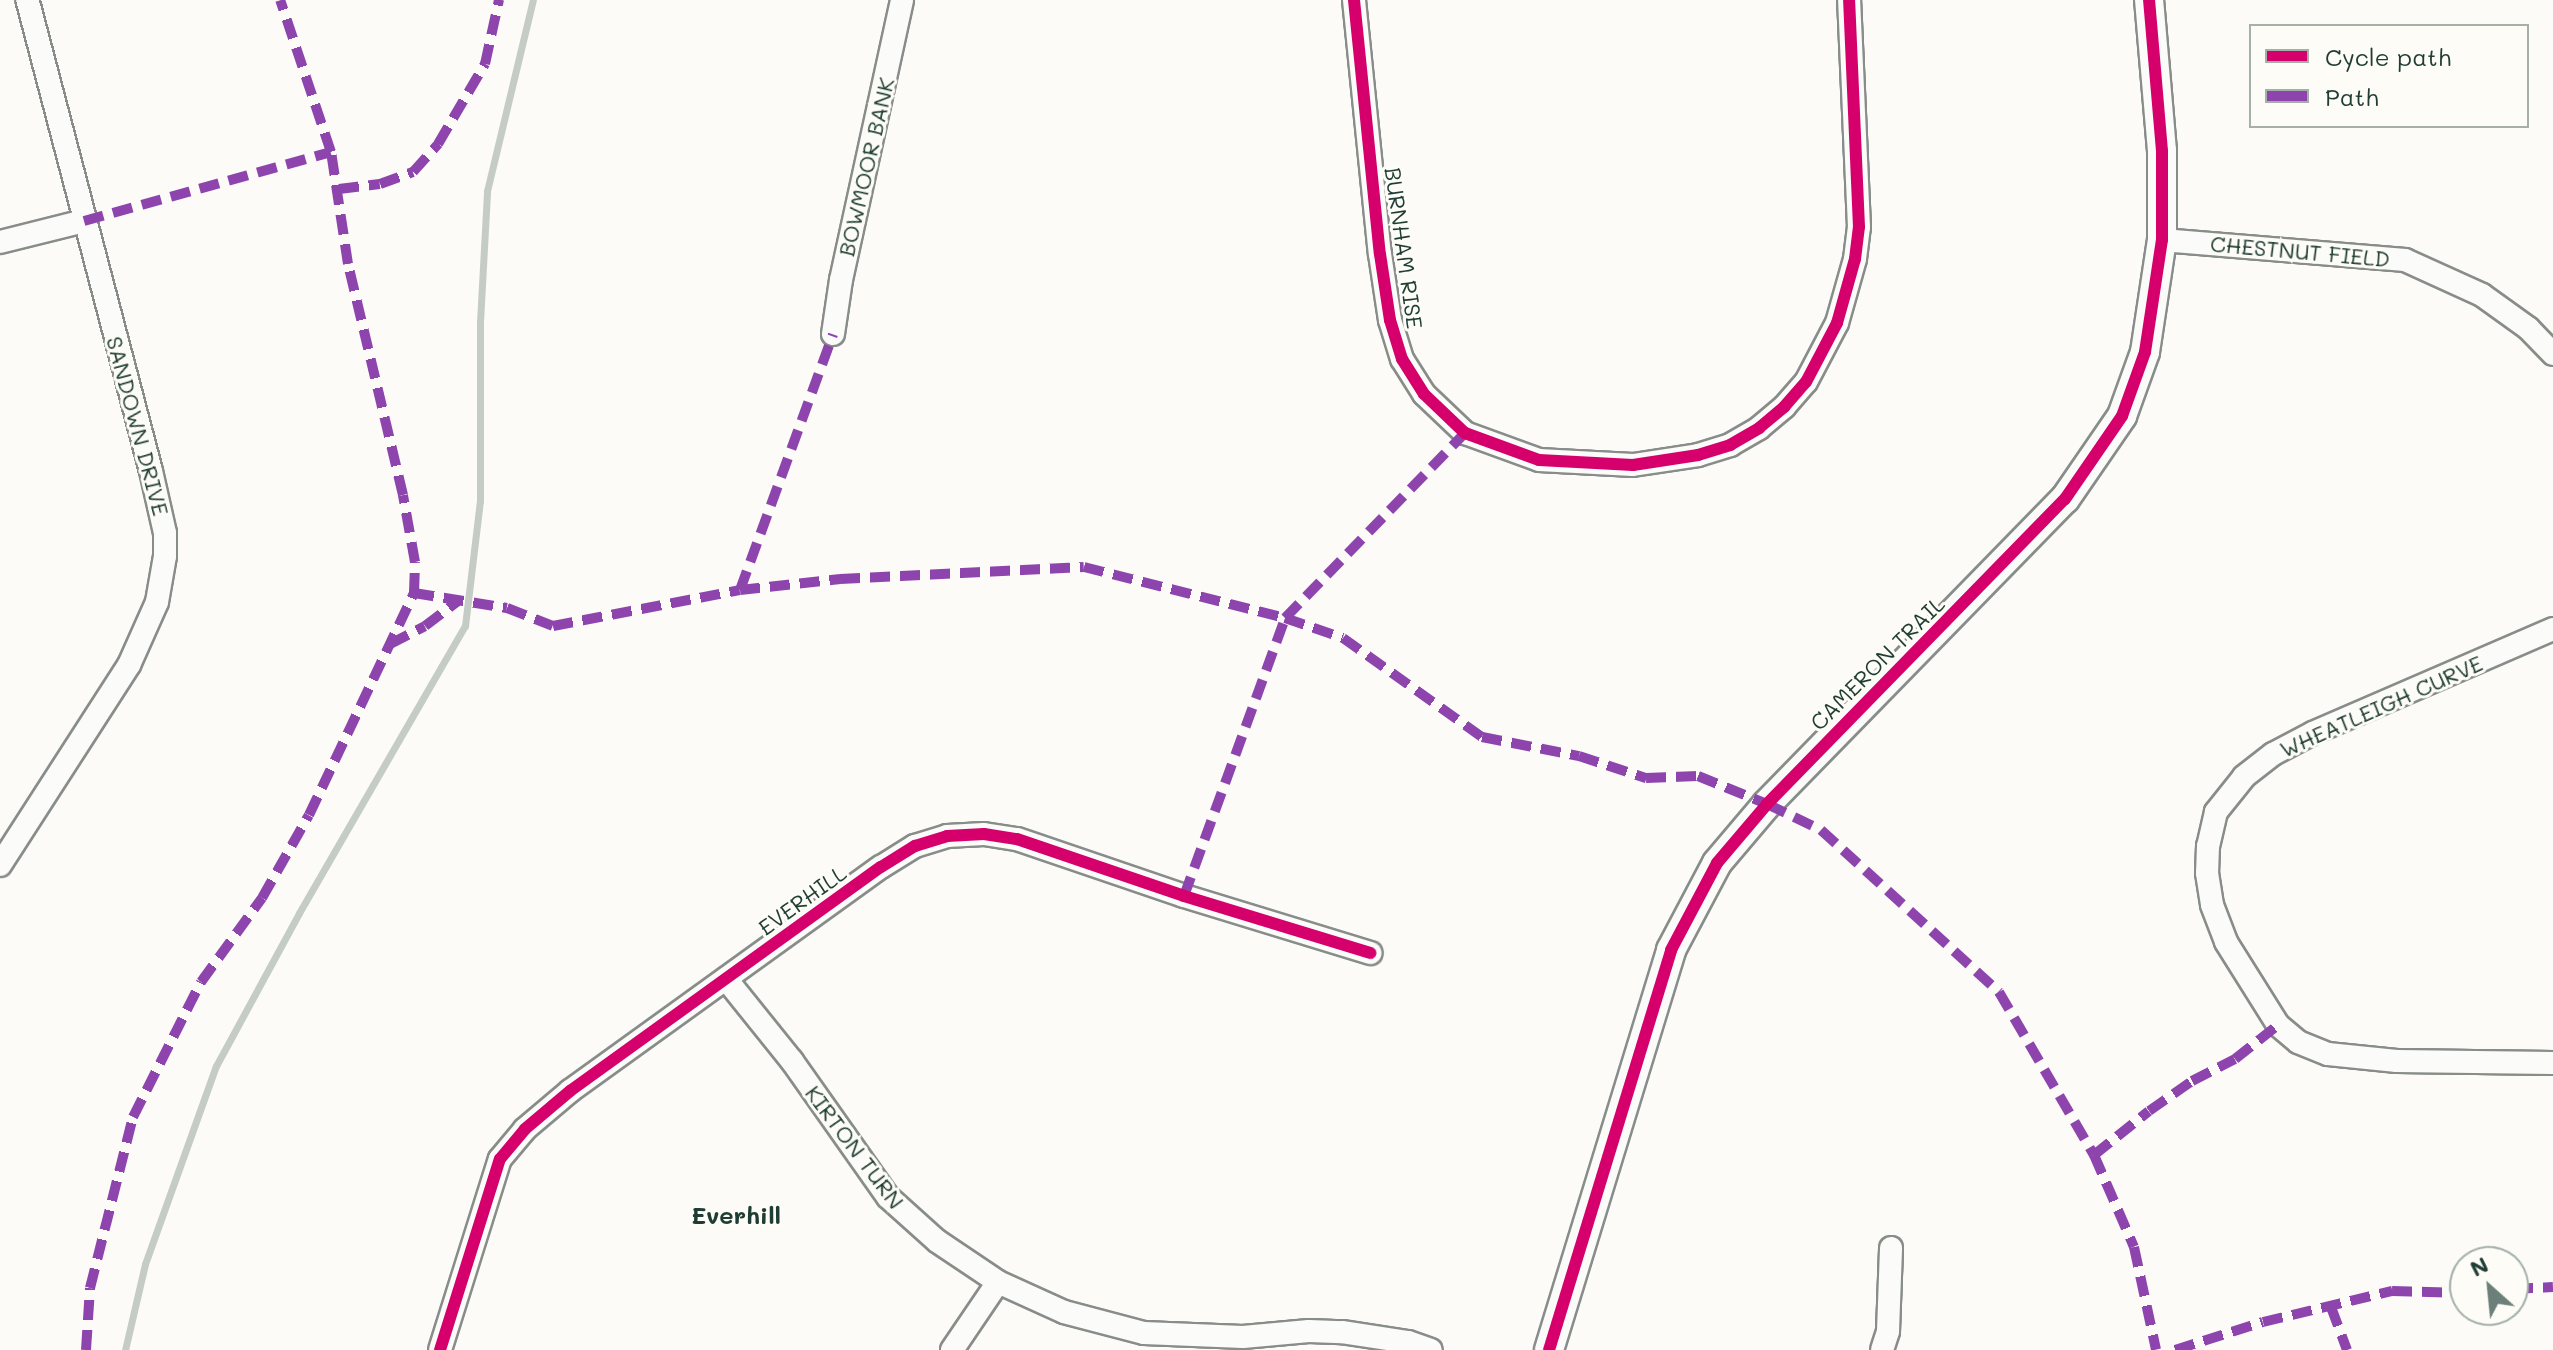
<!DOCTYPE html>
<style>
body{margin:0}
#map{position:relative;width:2553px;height:1350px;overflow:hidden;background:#fcfbf8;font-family:Mali,sans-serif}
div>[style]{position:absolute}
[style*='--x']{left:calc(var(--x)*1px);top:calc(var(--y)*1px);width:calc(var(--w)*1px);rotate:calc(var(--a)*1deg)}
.stream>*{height:7px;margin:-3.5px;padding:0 3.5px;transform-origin:3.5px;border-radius:3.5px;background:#c5ccc6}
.roads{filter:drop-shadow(2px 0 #888d8a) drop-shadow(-2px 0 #888d8a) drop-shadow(0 2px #888d8a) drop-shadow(0 -2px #888d8a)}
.minor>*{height:22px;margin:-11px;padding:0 11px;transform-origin:11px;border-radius:11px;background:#fbfbf9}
.tertiary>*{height:28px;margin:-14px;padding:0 14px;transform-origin:14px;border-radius:14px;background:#fbfbf9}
.quiet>*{height:10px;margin-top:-5px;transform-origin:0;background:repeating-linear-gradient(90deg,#8e44ad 0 20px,transparent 0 30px)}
.cycleway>*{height:12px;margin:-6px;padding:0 6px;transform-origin:6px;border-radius:6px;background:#d6006c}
span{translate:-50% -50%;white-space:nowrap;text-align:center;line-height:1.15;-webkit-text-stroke:6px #fdfcf7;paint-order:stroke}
.street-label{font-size:22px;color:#1f3d34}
.neighbourhood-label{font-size:24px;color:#1f3d34;font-weight:700}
.legend{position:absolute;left:2249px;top:24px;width:280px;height:104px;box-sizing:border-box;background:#fdfcf7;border:2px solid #a4b0a9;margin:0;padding:10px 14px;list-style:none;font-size:24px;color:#1f3d34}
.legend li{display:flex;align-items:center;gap:16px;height:40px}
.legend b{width:40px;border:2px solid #a4b0a9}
.north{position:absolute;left:2449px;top:1246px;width:80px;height:80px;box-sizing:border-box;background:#fdfcf7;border:2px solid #a4b0a9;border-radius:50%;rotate:333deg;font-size:22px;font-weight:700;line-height:32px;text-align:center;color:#1f3d34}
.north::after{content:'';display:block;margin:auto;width:28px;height:36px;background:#6c8079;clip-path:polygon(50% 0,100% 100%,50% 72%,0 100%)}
</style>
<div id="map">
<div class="stream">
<i style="--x:125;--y:1350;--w:88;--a:-76.9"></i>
<i style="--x:145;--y:1264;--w:210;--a:-70.3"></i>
<i style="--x:216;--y:1066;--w:174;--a:-61.5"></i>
<i style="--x:299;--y:913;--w:332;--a:-60"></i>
<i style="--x:465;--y:626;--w:126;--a:-83.2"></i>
<i style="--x:480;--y:501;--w:179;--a:-90"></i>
<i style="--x:480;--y:322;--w:131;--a:-86.9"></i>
<i style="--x:487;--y:191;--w:196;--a:-76.5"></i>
</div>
<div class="roads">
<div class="minor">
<i style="--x:1354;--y:0;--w:255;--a:84.2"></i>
<i style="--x:1380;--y:254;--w:67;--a:81.4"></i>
<i style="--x:1390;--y:320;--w:41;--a:72.9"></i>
<i style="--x:1402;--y:359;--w:41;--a:57.8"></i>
<i style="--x:1424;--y:394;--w:57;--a:43.6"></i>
<i style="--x:1465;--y:433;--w:79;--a:20"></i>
<i style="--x:1539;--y:460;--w:94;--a:3"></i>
<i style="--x:1633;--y:465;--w:66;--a:-8.7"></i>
<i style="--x:1698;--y:455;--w:34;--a:-17"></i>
<i style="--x:1730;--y:445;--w:34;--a:-30"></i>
<i style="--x:1759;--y:428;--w:33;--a:-40"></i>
<i style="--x:1784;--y:407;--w:33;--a:-49"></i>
<i style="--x:1806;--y:382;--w:67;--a:-62.3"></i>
<i style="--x:1837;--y:323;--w:66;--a:-74.3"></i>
<i style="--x:1855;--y:259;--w:32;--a:-83"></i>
<i style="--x:1859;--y:227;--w:227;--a:-92.5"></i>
<i style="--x:2162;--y:240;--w:244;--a:4.7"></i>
<i style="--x:2405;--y:260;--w:85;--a:24.4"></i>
<i style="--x:2482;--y:295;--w:57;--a:35.7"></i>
<i style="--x:2528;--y:328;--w:36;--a:46"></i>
<i style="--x:0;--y:242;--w:87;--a:-14"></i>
<i style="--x:833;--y:334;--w:55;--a:-81.6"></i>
<i style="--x:841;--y:280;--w:287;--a:-77.7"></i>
<i style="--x:2553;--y:629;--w:262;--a:156.6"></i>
<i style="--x:2313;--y:733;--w:45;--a:152.3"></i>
<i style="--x:2273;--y:754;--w:37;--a:142"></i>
<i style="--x:2244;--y:777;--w:45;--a:128.7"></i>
<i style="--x:2216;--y:812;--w:35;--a:103"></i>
<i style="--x:2208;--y:846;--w:27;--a:92"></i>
<i style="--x:2207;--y:873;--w:32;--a:81"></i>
<i style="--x:2212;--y:905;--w:40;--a:69"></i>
<i style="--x:2226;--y:942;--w:98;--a:57.9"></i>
<i style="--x:2278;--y:1025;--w:26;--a:40"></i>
<i style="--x:2298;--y:1042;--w:32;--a:22"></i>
<i style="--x:2328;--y:1054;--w:69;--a:5.8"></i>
<i style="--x:2397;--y:1061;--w:156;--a:0.7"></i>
<i style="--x:0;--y:865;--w:238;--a:-57.2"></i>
<i style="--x:129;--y:665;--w:69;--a:-66"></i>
<i style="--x:157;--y:602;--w:47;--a:-80.1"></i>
<i style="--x:165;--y:556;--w:23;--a:-90"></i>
<i style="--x:165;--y:533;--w:64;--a:-102.7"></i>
<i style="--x:151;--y:471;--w:487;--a:-104.7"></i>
<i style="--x:726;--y:979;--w:105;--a:51.2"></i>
<i style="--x:792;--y:1061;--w:166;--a:54.8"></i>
<i style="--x:888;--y:1197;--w:66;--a:41.9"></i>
<i style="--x:937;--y:1241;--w:73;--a:33.9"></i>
<i style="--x:998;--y:1282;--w:72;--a:24.4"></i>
<i style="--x:1064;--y:1312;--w:83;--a:14.7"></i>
<i style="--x:1144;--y:1333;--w:99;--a:2.3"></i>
<i style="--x:1243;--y:1337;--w:66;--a:-5.2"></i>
<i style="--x:1309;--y:1331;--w:33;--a:2"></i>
<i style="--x:1342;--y:1332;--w:67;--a:8.6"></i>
<i style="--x:1408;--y:1342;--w:24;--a:19"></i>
<i style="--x:440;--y:1350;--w:200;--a:-72.6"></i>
<i style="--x:500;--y:1159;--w:39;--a:-50"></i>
<i style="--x:525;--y:1129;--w:59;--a:-40.2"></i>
<i style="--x:570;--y:1091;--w:383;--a:-35.8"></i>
<i style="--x:881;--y:867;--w:40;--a:-32"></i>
<i style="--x:915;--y:846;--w:34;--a:-17"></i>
<i style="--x:947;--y:836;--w:37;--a:-3"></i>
<i style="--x:984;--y:834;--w:33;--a:9"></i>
<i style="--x:1017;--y:839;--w:176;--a:18.8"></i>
<i style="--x:1184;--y:896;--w:195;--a:17"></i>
<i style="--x:952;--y:1350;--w:82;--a:-55.9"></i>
<i style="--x:1882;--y:1350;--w:20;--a:-72"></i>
<i style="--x:1888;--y:1331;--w:83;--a:-87.9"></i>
</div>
<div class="tertiary">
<i style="--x:1549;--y:1350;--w:418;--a:-73"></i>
<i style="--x:1671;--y:950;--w:98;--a:-62.1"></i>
<i style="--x:1717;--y:863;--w:77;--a:-49.7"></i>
<i style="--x:1767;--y:804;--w:426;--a:-45.7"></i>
<i style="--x:2065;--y:499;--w:101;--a:-55.5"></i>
<i style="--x:2122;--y:416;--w:68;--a:-70.2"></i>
<i style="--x:2145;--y:352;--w:113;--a:-81.4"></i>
<i style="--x:2162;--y:240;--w:89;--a:-90"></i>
<i style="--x:2162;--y:151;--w:152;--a:-94.9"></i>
</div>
</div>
<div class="quiet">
<i style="--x:339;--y:189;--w:41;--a:-7"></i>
<i style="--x:380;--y:184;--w:35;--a:-20"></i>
<i style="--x:413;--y:172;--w:38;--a:-48"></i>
<i style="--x:438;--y:144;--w:93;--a:-59.6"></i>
<i style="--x:485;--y:64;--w:66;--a:-77.7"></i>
<i style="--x:84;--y:221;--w:256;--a:-15.6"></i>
<i style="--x:740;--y:590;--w:272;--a:-70"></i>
<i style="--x:414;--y:593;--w:94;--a:9.2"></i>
<i style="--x:507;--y:608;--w:49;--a:21.4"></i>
<i style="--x:553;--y:626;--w:190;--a:-10.9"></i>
<i style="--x:740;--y:590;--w:101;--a:-6.3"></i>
<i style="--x:840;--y:579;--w:244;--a:-2.8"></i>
<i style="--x:1084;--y:567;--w:207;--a:14.2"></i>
<i style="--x:1285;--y:618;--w:61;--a:19"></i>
<i style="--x:1343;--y:638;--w:171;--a:35.5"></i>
<i style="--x:1482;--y:737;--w:99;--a:11.1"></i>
<i style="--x:1579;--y:756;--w:71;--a:18.2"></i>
<i style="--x:1646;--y:778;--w:52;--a:-2.2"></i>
<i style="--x:1698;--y:776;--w:74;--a:22.1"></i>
<i style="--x:1767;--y:804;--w:60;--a:25.7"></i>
<i style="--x:1821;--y:830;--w:241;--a:42.3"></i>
<i style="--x:1999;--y:992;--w:189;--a:59.8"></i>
<i style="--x:2094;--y:1155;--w:100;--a:66.5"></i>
<i style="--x:2134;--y:1247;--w:105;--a:77.9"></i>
<i style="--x:390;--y:644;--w:39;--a:-27"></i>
<i style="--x:425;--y:626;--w:41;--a:-37.1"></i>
<i style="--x:1184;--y:896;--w:296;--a:-70"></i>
<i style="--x:1285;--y:618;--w:258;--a:-45.8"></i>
<i style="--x:2094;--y:1155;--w:70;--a:-38.7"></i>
<i style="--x:2149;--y:1111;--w:52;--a:-34.9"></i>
<i style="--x:2192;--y:1081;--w:48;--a:-27.1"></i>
<i style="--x:2235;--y:1059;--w:55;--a:-38.3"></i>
<i style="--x:2513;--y:1289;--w:40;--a:-2.9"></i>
<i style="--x:2331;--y:1307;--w:46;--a:69.6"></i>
<i style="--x:86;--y:1350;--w:62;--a:-86.3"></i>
<i style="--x:90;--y:1288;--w:176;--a:-75.9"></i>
<i style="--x:133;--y:1117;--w:151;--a:-63.3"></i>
<i style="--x:201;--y:982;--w:104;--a:-54"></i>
<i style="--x:262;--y:898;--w:95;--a:-60.5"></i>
<i style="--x:309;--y:815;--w:246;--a:-64.7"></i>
<i style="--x:414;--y:593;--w:31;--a:-88"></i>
<i style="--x:415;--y:562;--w:68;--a:-100.2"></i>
<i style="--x:403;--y:495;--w:237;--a:-103.4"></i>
<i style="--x:348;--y:264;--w:113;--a:-98.6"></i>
<i style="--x:331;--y:152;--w:160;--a:-108.5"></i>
<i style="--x:2175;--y:1350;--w:92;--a:-17.7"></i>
<i style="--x:2263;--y:1322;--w:133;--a:-13.5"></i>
<i style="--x:2392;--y:1291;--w:73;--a:1.6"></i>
</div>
<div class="cycleway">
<i style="--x:1354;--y:0;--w:255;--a:84.2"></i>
<i style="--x:1380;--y:254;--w:67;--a:81.4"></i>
<i style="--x:1390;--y:320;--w:41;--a:72.9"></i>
<i style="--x:1402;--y:359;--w:41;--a:57.8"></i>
<i style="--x:1424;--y:394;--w:57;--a:43.6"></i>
<i style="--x:1465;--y:433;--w:79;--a:20"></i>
<i style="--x:1539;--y:460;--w:94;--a:3"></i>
<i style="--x:1633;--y:465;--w:66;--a:-8.7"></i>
<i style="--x:1698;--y:455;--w:34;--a:-17"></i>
<i style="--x:1730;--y:445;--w:34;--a:-30"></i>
<i style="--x:1759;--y:428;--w:33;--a:-40"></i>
<i style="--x:1784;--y:407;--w:33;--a:-49"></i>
<i style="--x:1806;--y:382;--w:67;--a:-62.3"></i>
<i style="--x:1837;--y:323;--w:66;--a:-74.3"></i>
<i style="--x:1855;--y:259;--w:32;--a:-83"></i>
<i style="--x:1859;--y:227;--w:227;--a:-92.5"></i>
<i style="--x:440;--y:1350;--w:200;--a:-72.6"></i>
<i style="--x:500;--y:1159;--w:39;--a:-50"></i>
<i style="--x:525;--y:1129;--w:59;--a:-40.2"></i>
<i style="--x:570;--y:1091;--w:383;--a:-35.8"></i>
<i style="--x:881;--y:867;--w:40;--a:-32"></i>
<i style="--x:915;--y:846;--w:34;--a:-17"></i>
<i style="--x:947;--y:836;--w:37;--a:-3"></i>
<i style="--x:984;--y:834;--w:33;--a:9"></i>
<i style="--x:1017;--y:839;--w:176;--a:18.8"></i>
<i style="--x:1184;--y:896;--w:195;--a:17"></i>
<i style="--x:1549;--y:1350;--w:418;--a:-73"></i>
<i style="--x:1671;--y:950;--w:98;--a:-62.1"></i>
<i style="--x:1717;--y:863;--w:77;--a:-49.7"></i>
<i style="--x:1767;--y:804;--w:426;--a:-45.7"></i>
<i style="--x:2065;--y:499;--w:101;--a:-55.5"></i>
<i style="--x:2122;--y:416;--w:68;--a:-70.2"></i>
<i style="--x:2145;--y:352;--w:113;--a:-81.4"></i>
<i style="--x:2162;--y:240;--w:89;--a:-90"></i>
<i style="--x:2162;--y:151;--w:152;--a:-94.9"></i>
</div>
<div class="street-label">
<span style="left:866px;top:167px;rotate:-77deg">BOWMOOR BANK</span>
<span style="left:1404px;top:248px;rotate:82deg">BURNHAM RISE</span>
<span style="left:2300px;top:251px;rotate:5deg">CHESTNUT FIELD</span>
<span style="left:138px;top:426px;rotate:75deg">SANDOWN DRIVE</span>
<span style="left:1877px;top:663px;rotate:-45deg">CAMERON TRAIL</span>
<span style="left:2381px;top:706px;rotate:-24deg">WHEATLEIGH CURVE</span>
<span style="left:802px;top:900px;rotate:-36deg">EVERHILL</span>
<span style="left:855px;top:1147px;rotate:53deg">KIRTON TURN</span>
</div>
<div class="neighbourhood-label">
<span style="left:736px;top:1215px">Everhill</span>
</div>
<ul class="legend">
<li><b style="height:10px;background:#d6006c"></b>Cycle path</li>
<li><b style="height:10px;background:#8e44ad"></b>Path</li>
</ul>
<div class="north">N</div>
</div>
